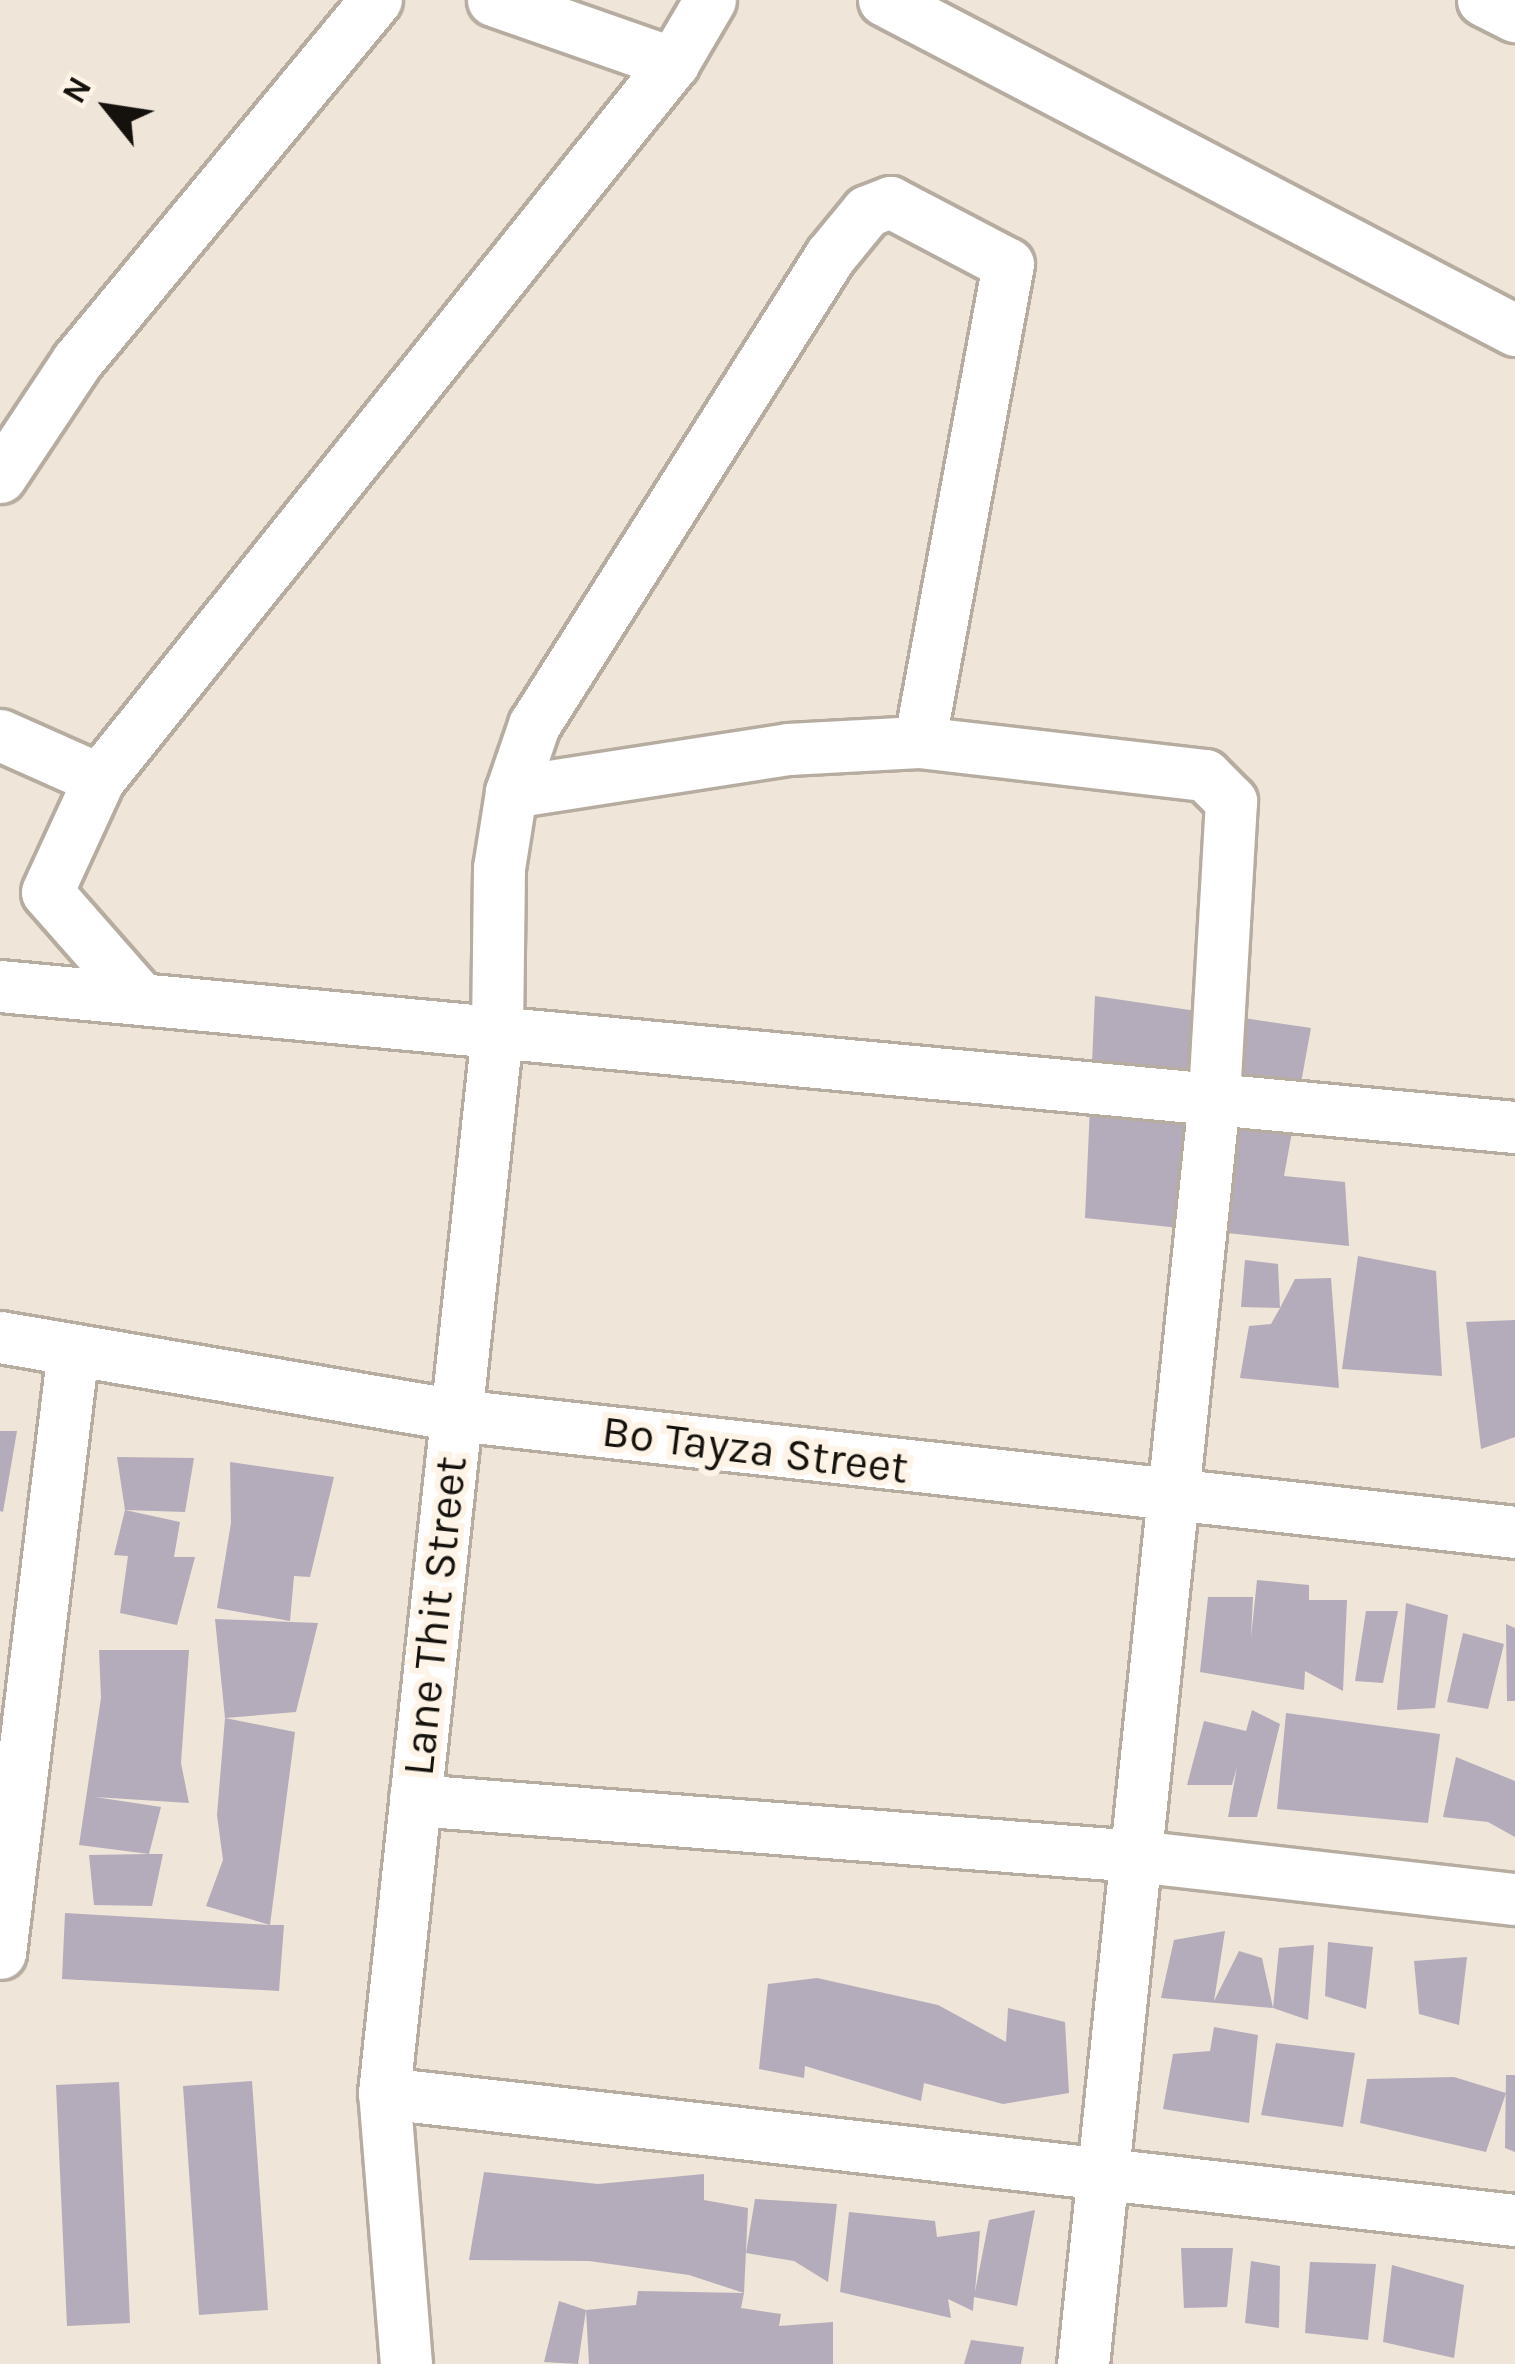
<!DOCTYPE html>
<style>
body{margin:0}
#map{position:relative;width:1515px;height:2364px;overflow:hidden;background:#efe5d9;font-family:Karla,sans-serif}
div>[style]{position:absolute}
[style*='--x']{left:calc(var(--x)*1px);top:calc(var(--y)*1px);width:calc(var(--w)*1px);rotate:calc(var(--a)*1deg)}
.building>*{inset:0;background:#b4acba}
.roads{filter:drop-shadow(3px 0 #b6aca0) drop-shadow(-3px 0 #b6aca0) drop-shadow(0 3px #b6aca0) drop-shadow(0 -3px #b6aca0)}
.minor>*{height:51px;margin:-25.5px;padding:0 25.5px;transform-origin:25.5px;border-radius:25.5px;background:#fff}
span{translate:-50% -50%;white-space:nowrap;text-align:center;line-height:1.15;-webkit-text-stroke:12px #fdf3e6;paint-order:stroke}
.street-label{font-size:45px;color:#15120e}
.north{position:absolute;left:48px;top:48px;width:120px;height:120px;-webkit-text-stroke:9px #fdf3e6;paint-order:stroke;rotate:300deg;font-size:33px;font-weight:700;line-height:48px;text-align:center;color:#15120e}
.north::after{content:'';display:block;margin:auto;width:42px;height:54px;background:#15120e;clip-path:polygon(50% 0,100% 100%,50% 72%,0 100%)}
</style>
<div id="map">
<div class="building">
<i style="clip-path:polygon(1095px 996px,1311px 1028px,1284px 1176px,1345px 1182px,1349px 1246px,1085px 1218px)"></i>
<i style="clip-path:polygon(1358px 1256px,1436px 1271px,1442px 1376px,1342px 1369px)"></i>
<i style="clip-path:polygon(1245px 1260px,1278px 1264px,1280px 1308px,1295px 1279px,1331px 1278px,1339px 1388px,1240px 1378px,1249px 1326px,1271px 1324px,1280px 1308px,1241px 1307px)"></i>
<i style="clip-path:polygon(1515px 1320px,1515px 1437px,1481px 1449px,1466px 1322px)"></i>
<i style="clip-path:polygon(0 1431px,17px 1431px,3px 1512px,0 1511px)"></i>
<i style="clip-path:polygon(117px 1457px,194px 1458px,185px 1512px,125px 1510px)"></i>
<i style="clip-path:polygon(230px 1462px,334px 1477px,310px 1577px,294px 1576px,290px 1621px,217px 1608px,231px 1523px)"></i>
<i style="clip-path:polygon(125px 1510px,180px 1522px,174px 1557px,195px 1557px,177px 1625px,120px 1613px,128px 1556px,114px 1555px)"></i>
<i style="clip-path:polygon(1257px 1580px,1309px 1585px,1309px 1600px,1347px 1600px,1343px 1691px,1305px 1671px,1304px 1690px,1200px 1672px,1208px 1597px,1253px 1597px,1251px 1638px)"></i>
<i style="clip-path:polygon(1406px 1603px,1448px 1615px,1435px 1708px,1397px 1710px)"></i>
<i style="clip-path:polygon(1366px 1611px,1398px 1611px,1383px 1683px,1355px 1681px)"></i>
<i style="clip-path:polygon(215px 1619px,318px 1623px,296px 1712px,225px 1718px)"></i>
<i style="clip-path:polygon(1506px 1624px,1515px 1628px,1515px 1701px,1507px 1701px)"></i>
<i style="clip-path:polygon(1463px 1633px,1504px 1644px,1488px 1709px,1447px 1702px)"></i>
<i style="clip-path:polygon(99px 1650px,189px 1650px,181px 1763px,189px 1803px,95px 1797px,161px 1807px,149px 1854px,163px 1854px,152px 1906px,94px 1905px,89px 1855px,149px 1854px,79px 1845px,101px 1698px)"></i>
<i style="clip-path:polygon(1252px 1710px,1280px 1724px,1257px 1817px,1228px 1817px,1237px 1767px,1232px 1785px,1187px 1785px,1204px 1721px,1246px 1731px)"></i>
<i style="clip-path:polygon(1286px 1713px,1440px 1734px,1428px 1823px,1277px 1809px)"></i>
<i style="clip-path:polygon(225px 1718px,295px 1732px,270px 1925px,284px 1925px,279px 1991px,62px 1979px,65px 1913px,270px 1925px,206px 1906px,223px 1860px,217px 1815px)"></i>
<i style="clip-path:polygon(1456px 1757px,1515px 1781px,1515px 1837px,1488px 1822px,1443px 1817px)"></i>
<i style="clip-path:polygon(1225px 1931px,1214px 2001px,1239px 1951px,1262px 1958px,1273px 2008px,1279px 1948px,1314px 1945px,1308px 2020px,1273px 2008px,1161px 1998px,1174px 1940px)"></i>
<i style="clip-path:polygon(1328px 1942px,1373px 1947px,1366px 2009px,1325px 1996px)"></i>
<i style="clip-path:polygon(1467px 1957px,1459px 2025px,1419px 2014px,1414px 1961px)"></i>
<i style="clip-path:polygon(817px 1978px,938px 2005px,1006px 2042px,1008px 2008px,1065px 2022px,1069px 2093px,1003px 2104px,924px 2083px,921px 2101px,805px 2066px,804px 2078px,759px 2069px,768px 1984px)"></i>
<i style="clip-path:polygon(1214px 2027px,1258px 2035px,1249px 2123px,1163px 2109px,1173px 2054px,1210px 2051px)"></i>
<i style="clip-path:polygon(1276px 2043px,1355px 2053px,1343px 2127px,1261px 2115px)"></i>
<i style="clip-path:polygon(1506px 2075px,1515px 2075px,1515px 2152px,1505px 2148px)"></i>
<i style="clip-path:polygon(1454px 2077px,1506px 2093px,1486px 2152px,1360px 2123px,1367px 2079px)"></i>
<i style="clip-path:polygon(252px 2081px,268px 2310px,199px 2315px,183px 2086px)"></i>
<i style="clip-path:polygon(119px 2082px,130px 2323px,67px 2326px,56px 2085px)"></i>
<i style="clip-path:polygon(484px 2172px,598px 2184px,704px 2174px,704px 2200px,748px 2208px,744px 2293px,741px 2308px,781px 2314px,779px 2326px,833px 2322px,833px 2364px,589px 2364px,586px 2310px,636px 2305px,638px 2291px,744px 2293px,689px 2275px,589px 2261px,469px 2260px)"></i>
<i style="clip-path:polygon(755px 2199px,837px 2204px,828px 2282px,794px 2261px,746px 2253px)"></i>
<i style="clip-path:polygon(1035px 2210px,1017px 2306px,974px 2297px,973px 2311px,948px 2299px,951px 2318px,840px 2292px,849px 2212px,935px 2221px,937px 2237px,980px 2231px,975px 2292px,989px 2220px)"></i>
<i style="clip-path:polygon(1181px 2248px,1233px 2248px,1227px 2307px,1184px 2308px)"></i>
<i style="clip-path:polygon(1251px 2261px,1280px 2266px,1279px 2328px,1245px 2323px)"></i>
<i style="clip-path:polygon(1310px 2262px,1376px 2264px,1368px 2340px,1305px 2333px)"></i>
<i style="clip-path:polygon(1392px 2265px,1464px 2285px,1454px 2358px,1383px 2342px)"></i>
<i style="clip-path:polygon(559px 2301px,586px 2310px,578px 2364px,544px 2362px)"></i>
<i style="clip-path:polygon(971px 2340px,1024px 2347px,1021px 2364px,964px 2364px)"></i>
</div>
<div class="roads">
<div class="minor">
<i style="--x:493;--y:0;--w:191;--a:19.3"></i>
<i style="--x:884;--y:0;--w:712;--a:27.61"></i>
<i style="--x:1483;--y:0;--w:36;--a:27"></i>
<i style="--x:0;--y:477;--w:139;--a:-56.4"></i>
<i style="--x:77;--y:361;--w:469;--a:-50.4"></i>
<i style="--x:0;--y:735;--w:108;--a:24"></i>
<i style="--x:511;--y:792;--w:71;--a:-71.1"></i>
<i style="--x:534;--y:725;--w:555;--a:-57.74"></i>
<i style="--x:830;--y:256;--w:58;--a:-50.6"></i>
<i style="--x:867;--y:211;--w:25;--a:-21"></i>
<i style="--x:890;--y:202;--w:133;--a:27.7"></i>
<i style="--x:1008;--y:264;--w:486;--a:100.5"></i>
<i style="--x:0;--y:986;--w:1522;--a:5.32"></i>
<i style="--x:141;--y:999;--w:142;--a:-131.3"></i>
<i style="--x:47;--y:892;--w:124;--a:-65.3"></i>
<i style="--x:99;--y:779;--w:918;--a:-51.28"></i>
<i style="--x:673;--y:63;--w:73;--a:-59.6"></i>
<i style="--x:0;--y:1337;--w:463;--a:9.7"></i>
<i style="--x:456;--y:1415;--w:1065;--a:6.3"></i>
<i style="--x:415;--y:1800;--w:723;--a:4.44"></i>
<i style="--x:1136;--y:1856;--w:381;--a:6.5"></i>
<i style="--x:0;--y:1953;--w:607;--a:-83.1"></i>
<i style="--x:384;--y:2093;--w:1138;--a:6.41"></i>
<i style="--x:406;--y:2364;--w:272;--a:-94.6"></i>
<i style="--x:384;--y:2093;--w:1066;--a:-83.92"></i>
<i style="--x:497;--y:1033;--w:165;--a:-89.3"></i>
<i style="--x:499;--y:868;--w:77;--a:-81"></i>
<i style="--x:511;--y:792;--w:280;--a:-8.8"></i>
<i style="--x:788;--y:749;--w:131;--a:-3.1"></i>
<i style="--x:919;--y:742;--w:288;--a:6.6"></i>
<i style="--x:1205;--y:775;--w:37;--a:45"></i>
<i style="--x:1231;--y:801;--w:298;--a:93.3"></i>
<i style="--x:1214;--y:1099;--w:1272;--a:95.91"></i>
</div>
</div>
<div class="street-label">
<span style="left:755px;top:1450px;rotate:7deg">Bo Tayza Street</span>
<span style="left:435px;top:1616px;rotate:-84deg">Lane Thit Street</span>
</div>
<div class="north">N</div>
</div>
